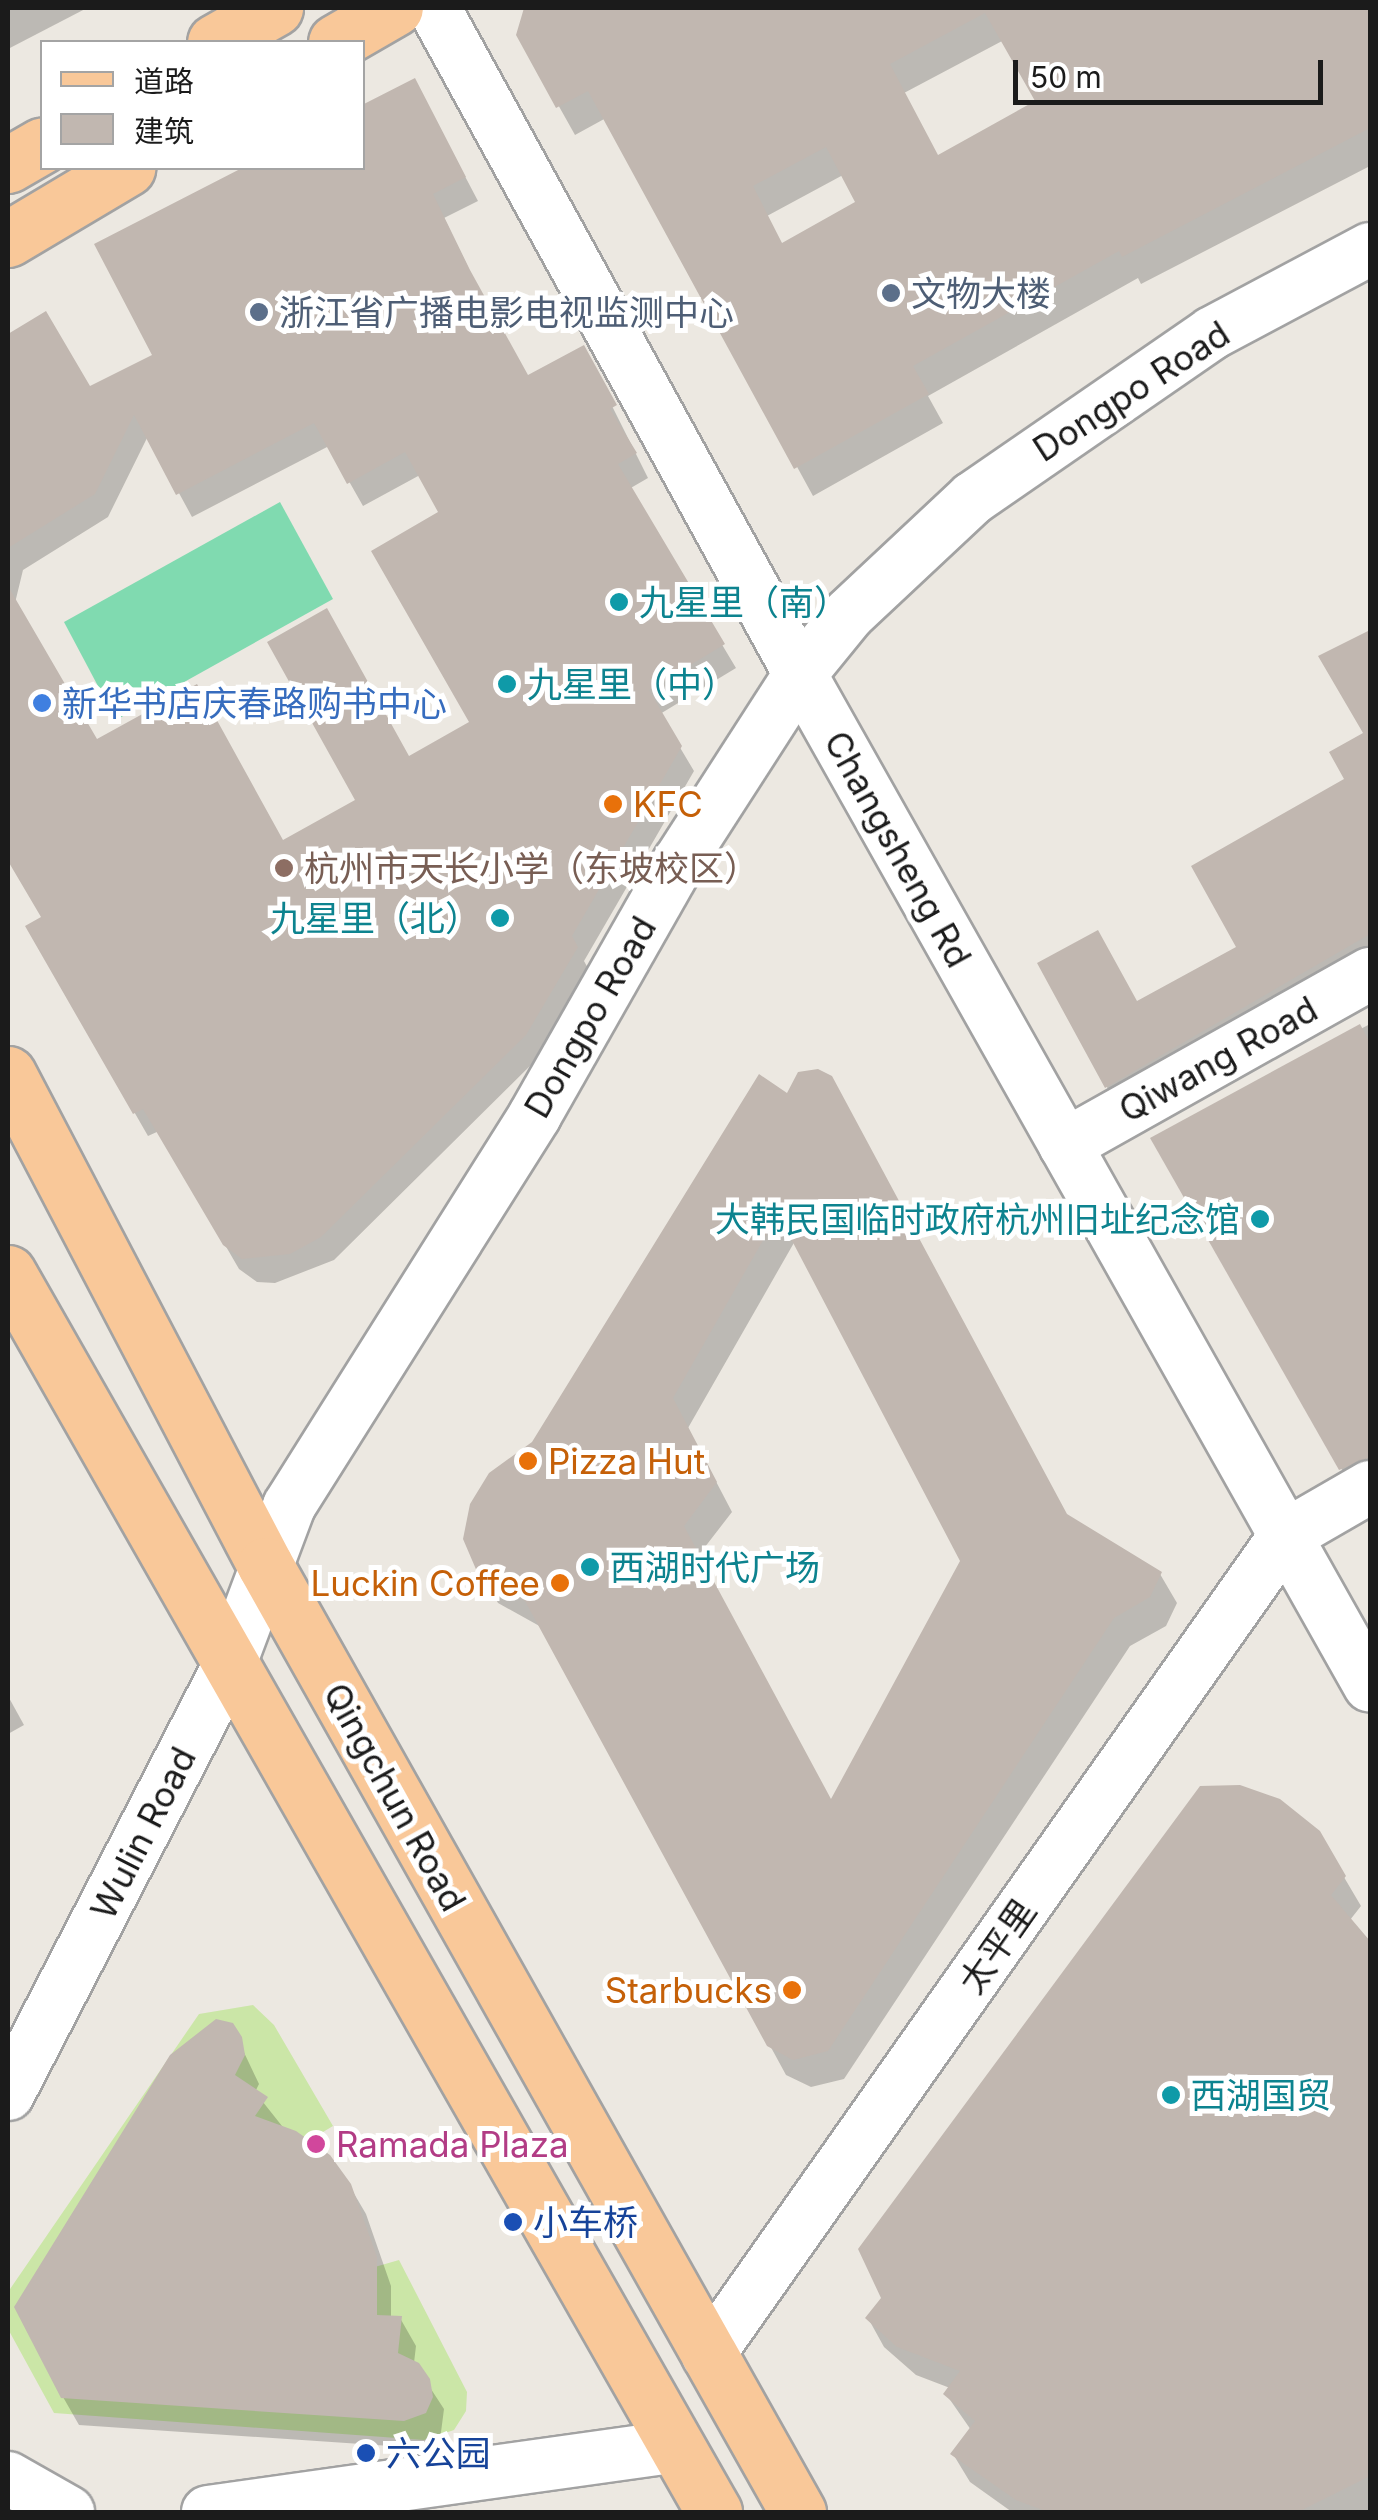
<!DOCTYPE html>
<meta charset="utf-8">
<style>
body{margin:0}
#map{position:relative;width:1378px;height:2520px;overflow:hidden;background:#ece8e1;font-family:Inter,"Noto Sans SC",sans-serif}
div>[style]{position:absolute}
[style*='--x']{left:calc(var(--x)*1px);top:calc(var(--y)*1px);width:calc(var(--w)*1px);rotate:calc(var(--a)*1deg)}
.grass>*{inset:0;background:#cbe6a7}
.pitch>*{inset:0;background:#80dab0}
.shadow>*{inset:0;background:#0003}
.building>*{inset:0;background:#c1b7b0}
.roads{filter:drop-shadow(2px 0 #a2a2a2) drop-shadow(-2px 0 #a2a2a2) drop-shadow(0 2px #a2a2a2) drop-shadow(0 -2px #a2a2a2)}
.minor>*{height:52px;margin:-26px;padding:0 26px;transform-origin:26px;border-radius:26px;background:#fff}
.major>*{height:55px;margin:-27.5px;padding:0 27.5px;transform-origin:27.5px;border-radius:27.5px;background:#f9c899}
.dots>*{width:28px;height:28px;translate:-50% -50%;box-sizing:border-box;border:5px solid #fff;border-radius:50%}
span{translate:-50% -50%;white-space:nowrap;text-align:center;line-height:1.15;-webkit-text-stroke:10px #fff;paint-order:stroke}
.service-label{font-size:35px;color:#4e5e75}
.left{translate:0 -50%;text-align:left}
.street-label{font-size:35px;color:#1b1b1b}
.culture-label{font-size:35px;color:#0d838f}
.right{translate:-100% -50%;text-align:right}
.shop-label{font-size:35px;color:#366cbe}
.food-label{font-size:35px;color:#c56008}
.education-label{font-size:35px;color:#785e54}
.hotel-label{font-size:35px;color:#b23c85}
.transit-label{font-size:35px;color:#164399}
.frame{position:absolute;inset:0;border:10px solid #1b1b1b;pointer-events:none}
.legend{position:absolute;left:40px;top:40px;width:325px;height:130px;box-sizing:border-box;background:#fff;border:2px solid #a4a4a4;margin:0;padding:12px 18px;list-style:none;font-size:30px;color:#1b1b1b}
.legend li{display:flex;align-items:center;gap:20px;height:50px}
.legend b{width:50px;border:2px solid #a4a4a4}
.scale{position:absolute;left:1013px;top:60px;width:310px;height:45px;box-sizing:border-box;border:5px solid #1b1b1b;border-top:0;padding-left:12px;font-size:30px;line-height:35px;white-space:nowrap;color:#1b1b1b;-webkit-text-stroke:8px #fff;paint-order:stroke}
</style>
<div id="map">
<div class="grass">
<i style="clip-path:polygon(253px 2005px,274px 2025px,333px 2126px,288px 2153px,354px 2273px,399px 2260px,467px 2392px,466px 2411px,454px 2430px,424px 2440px,54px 2413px,8px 2329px,8px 2292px,199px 2014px)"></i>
</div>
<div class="pitch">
<i style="clip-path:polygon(280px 502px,333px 599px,116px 720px,64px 622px)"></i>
</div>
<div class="shadow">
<i style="clip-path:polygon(8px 8px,87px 8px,8px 49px)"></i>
<i style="clip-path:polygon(evenodd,529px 8px,1370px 8px,1370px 166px,1141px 284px,1138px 278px,928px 396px,943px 423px,813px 496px,606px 118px,575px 135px,519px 35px,529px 8px,1004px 40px,1038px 102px,938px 158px,904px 93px,1004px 40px,529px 8px,843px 175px,858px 203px,783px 246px,767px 216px,843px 175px)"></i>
<i style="clip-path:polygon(evenodd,427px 104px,478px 201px,444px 218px,482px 296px,528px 378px,583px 348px,648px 478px,629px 489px,736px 668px,660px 714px,694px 771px,584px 961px,590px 972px,538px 1058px,334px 1260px,275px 1283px,257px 1282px,239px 1269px,159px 1131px,148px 1136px,28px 927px,44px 918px,8px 857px,8px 337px,45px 315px,89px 389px,155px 356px,98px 245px,247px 168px,362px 168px,427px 104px,148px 436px,192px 517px,329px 446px,363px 506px,420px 475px,441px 513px,473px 723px,408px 759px,358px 801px,283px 843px,96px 742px,15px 603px,23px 570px,108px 517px,148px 436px)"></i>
<i style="clip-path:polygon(1370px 633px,1370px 968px,1121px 1113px,1040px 964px,1137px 1004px,1240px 948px,1347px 780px,1366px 734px,1322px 657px)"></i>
<i style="clip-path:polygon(1370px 1024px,1370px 1493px,1358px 1498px,1154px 1139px)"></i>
<i style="clip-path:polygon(evenodd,760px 1077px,1067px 1517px,1160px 1574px,1177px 1603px,1166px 1626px,1130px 1646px,844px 2079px,811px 2087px,786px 2075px,543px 1628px,498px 1603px,481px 1573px,534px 1444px,760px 1077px,795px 1241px,963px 1561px,831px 1803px,698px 1556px,732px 1512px,688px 1428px,795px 1241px)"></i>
<i style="clip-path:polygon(8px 1696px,24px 1725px,8px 1734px)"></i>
<i style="clip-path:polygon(1318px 1833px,1361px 1906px,1350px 1920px,1370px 1944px,1370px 2512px,1012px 2512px,970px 2482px,953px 2454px,971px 2430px,946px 2394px,950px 2388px,916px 2375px,884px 2347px,868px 2318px)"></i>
<i style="clip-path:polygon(217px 2022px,231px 2025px,259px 2084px,255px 2092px,282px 2126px,349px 2185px,366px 2214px,391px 2286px,391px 2318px,400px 2318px,416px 2346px,414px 2363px,444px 2409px,440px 2440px,420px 2448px,79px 2425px,63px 2397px,172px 2057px)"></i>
</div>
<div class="building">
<i style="clip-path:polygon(evenodd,524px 8px,1370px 8px,1370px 128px,1122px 257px,1119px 251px,913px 366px,929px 394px,794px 469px,588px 91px,556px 108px,516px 35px,524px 8px,985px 13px,1035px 101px,938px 155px,890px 64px,985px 13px,524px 8px,826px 147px,855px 202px,782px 243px,753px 186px,826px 147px)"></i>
<i style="clip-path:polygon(415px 78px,466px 177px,433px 194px,470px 270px,528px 375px,584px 345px,617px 405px,610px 409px,637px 453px,618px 464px,725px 644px,649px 690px,682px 746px,572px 936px,578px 947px,526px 1035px,321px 1237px,290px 1254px,242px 1259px,223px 1245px,143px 1109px,133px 1114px,25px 926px,41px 917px,8px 861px,8px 586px,97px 739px,197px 684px,283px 840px,355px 800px,267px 642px,327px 608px,409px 756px,469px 722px,371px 551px,438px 512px,405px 452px,347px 484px,314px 423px,176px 495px,134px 415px,95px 494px,8px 548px,8px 334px,46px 311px,90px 386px,152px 355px,94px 244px,242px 168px,362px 168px,362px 105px)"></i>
<i style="clip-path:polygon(1370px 630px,1370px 934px,1105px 1088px,1037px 963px,1098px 930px,1137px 1001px,1236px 947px,1191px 866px,1344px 779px,1329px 752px,1363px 733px,1318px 656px)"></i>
<i style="clip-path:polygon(1360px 1024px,1370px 1043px,1370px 1457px,1339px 1470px,1150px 1138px)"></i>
<i style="clip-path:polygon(evenodd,818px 1069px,832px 1076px,1067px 1514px,1162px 1572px,1150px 1597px,1114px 1618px,828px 2051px,793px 2060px,767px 2046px,525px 1601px,478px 1574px,463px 1539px,470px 1504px,489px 1473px,532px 1442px,759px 1074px,787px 1093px,798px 1072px,818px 1069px,778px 1214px,960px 1561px,831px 1799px,684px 1526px,717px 1482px,673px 1398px,778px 1214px)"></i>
<i style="clip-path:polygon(1240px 1785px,1280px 1799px,1320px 1831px,1346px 1876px,1331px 1895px,1370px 1941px,1370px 2476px,1298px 2512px,1048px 2512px,1016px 2500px,950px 2454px,975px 2421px,943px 2394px,960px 2371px,897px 2347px,865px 2318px,881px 2298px,858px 2249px,1200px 1786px)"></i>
<i style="clip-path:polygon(216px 2019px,233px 2023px,242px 2037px,245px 2055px,235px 2075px,268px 2097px,255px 2116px,296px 2131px,330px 2155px,351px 2184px,377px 2257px,377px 2315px,402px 2316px,398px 2353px,419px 2363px,430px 2379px,433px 2397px,426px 2413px,404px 2421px,61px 2398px,14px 2307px,170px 2055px)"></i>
</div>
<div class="roads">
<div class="minor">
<i style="--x:434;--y:8;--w:760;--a:61.21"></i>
<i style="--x:800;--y:674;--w:1161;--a:60.61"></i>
<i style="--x:1065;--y:1145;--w:350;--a:-29.3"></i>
<i style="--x:8;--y:2094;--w:482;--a:-62.7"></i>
<i style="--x:229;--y:1666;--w:171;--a:-69.4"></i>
<i style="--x:289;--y:1506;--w:462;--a:-57.8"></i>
<i style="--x:535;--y:1115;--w:291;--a:-60.4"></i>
<i style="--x:679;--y:862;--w:224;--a:-57.2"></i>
<i style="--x:800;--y:674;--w:77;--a:-50.8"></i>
<i style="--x:849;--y:614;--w:170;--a:-43.1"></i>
<i style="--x:973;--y:498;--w:290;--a:-34.6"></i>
<i style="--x:1212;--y:333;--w:179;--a:-28"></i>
<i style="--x:708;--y:2355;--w:1002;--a:-54.83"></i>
<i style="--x:1285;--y:1536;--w:98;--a:-30"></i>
<i style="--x:8;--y:2478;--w:69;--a:29.5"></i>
<i style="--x:208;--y:2512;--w:473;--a:-8"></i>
</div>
<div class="major">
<i style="--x:215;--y:42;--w:69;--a:-29.5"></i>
<i style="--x:336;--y:42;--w:68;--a:-30"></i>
<i style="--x:8;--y:165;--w:39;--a:-30"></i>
<i style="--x:8;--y:239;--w:139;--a:-30.8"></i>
<i style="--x:8;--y:1074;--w:554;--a:62.37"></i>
<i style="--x:265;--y:1565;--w:1087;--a:60.63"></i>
<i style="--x:8;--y:1273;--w:1426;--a:60.32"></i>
</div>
</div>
<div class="dots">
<i style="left:891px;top:293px;background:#5c6f8a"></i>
<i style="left:259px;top:312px;background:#5c6f8a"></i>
<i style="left:619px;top:602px;background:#0f9aa8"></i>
<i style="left:507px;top:684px;background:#0f9aa8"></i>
<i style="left:42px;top:703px;background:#3f7fe0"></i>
<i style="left:613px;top:804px;background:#e8710a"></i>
<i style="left:284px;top:868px;background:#8d6e63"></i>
<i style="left:500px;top:918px;background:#0f9aa8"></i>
<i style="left:1260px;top:1219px;background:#0f9aa8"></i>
<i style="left:528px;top:1461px;background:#e8710a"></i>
<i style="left:590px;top:1567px;background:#0f9aa8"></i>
<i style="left:560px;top:1583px;background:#e8710a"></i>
<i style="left:792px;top:1990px;background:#e8710a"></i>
<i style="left:1171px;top:2095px;background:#0f9aa8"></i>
<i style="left:316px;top:2144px;background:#d1479c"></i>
<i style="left:513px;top:2222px;background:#1a4fb4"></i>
<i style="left:366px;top:2453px;background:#1a4fb4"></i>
</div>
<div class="service-label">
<span class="left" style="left:911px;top:293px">文物大楼</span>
<span class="left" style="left:279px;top:312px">浙江省广播电影电视监测中心</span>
</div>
<div class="street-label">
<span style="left:1131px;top:391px;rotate:-33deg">Dongpo Road</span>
<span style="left:898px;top:849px;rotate:61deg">Changsheng Rd</span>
<span style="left:590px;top:1017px;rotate:-60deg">Dongpo Road</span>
<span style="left:1218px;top:1059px;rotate:-29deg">Qiwang Road</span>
<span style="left:395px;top:1797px;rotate:61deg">Qingchun Road</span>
<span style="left:143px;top:1833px;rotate:-63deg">Wulin Road</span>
<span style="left:997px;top:1946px;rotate:-55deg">太平里</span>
</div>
<div class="culture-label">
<span class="left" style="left:639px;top:602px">九星里（南）</span>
<span class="left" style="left:527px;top:684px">九星里（中）</span>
<span class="right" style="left:480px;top:918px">九星里（北）</span>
<span class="right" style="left:1240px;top:1219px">大韩民国临时政府杭州旧址纪念馆</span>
<span class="left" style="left:610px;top:1567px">西湖时代广场</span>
<span class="left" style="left:1191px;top:2095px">西湖国贸</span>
</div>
<div class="shop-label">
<span class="left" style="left:62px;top:703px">新华书店庆春路购书中心</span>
</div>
<div class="food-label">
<span class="left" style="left:633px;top:804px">KFC</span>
<span class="left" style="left:548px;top:1461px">Pizza Hut</span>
<span class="right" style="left:540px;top:1583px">Luckin Coffee</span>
<span class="right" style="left:772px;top:1990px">Starbucks</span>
</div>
<div class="education-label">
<span class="left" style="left:304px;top:868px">杭州市天长小学（东坡校区）</span>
</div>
<div class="hotel-label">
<span class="left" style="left:336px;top:2144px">Ramada Plaza</span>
</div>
<div class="transit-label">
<span class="left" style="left:533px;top:2222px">小车桥</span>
<span class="left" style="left:386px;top:2453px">六公园</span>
</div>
<div class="frame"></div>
<ul class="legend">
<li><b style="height:12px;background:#f9c899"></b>道路</li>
<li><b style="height:28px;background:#c1b7b0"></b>建筑</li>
</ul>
<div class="scale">50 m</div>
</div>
